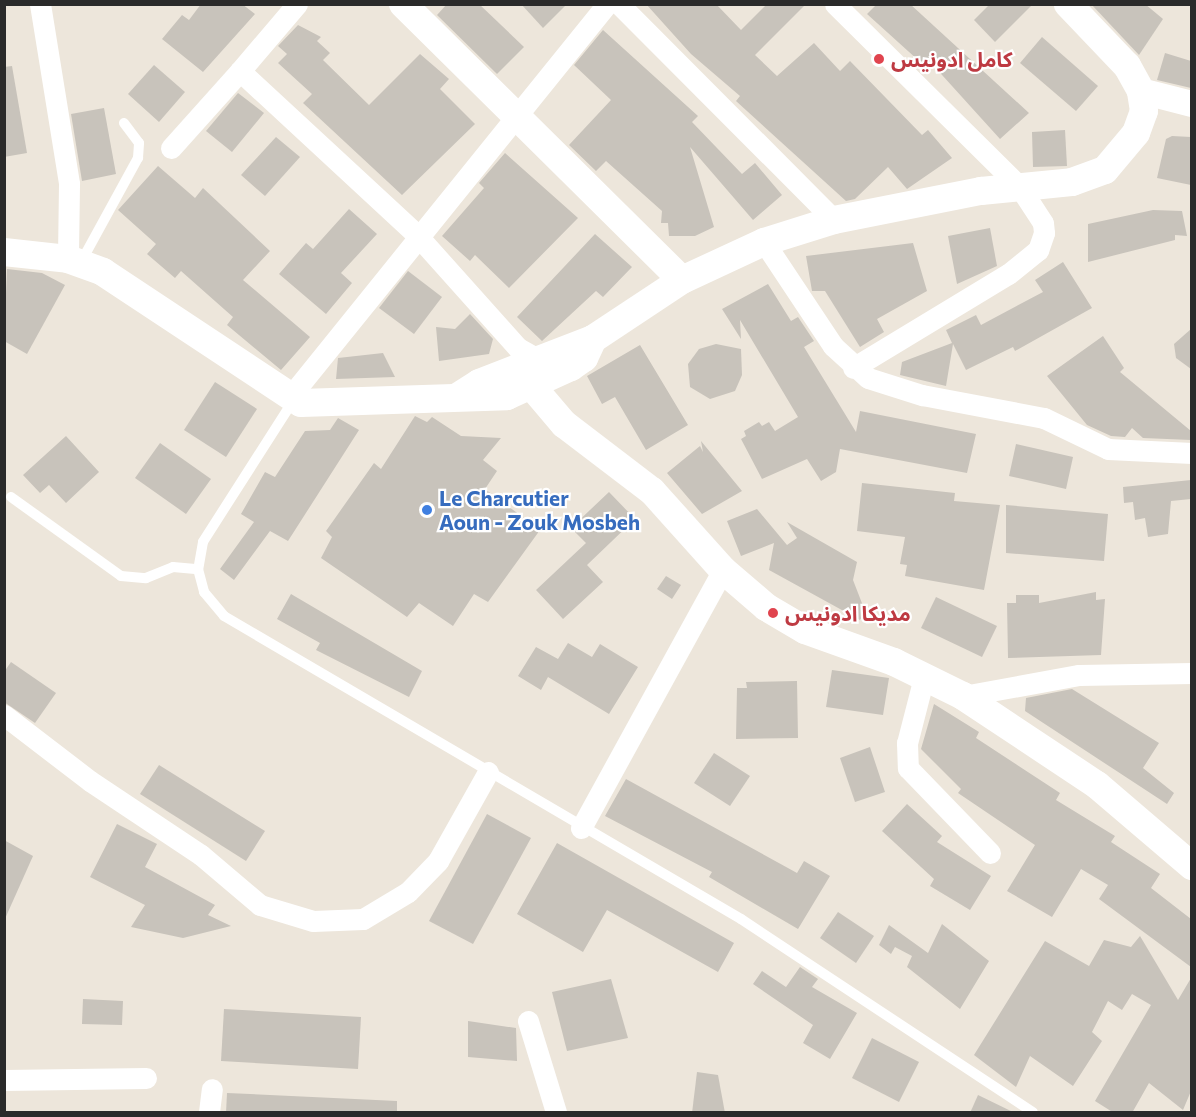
<!DOCTYPE html>
<meta charset="utf-8">
<style>
body{margin:0}
#map{position:relative;width:1196px;height:1117px;overflow:hidden;background:#ede6db;font-family:Commissioner,"Noto Sans Arabic",sans-serif}
div>[style]{position:absolute}
[style*='--x']{left:calc(var(--x)*1px);top:calc(var(--y)*1px);width:calc(var(--w)*1px);rotate:calc(var(--a)*1deg)}
.building>*{inset:0;background:#c8c3bb}
.service>*{height:10px;margin:-5px;padding:0 5px;transform-origin:5px;border-radius:5px;background:#fff}
.minor>*{height:21px;margin:-10.5px;padding:0 10.5px;transform-origin:10.5px;border-radius:10.5px;background:#fff}
.tertiary>*{height:26px;margin:-13px;padding:0 13px;transform-origin:13px;border-radius:13px;background:#fff}
.secondary>*{height:28px;margin:-14px;padding:0 14px;transform-origin:14px;border-radius:14px;background:#fff}
.dots>*{width:16px;height:16px;translate:-50% -50%;box-sizing:border-box;border:3px solid #fff;border-radius:50%}
span{translate:-50% -50%;white-space:nowrap;text-align:center;line-height:1.15;-webkit-text-stroke:4.5px #fff;paint-order:stroke}
.health-label{font-size:21px;color:#be3a42;font-weight:700}
.left{translate:0 -50%;text-align:left}
.shop-label{font-size:21px;color:#366cbe;font-weight:700}
.frame{position:absolute;inset:0;border:6px solid #2a2a2a;pointer-events:none}
</style>
<div id="map">
<div class="building">
<i style="clip-path:polygon(201px 4px,242px 4px,255px 14px,203px 72px,162px 39px,182px 15px,189px 20px)"></i>
<i style="clip-path:polygon(447px 4px,479px 4px,524px 47px,497px 74px,437px 15px)"></i>
<i style="clip-path:polygon(521px 4px,567px 4px,543px 28px)"></i>
<i style="clip-path:polygon(646px 4px,716px 4px,741px 30px,767px 4px,806px 4px,755px 55px,777px 76px,814px 43px,840px 71px,850px 61px,922px 135px,928px 130px,952px 158px,907px 189px,888px 167px,855px 199px,846px 201px,736px 101px,740px 96px,691px 54px)"></i>
<i style="clip-path:polygon(877px 4px,910px 4px,1029px 113px,1000px 139px,933px 65px,929px 70px,867px 14px)"></i>
<i style="clip-path:polygon(990px 4px,1033px 4px,995px 42px,974px 20px)"></i>
<i style="clip-path:polygon(1091px 4px,1145px 4px,1163px 19px,1139px 55px)"></i>
<i style="clip-path:polygon(298px 25px,321px 37px,317px 41px,330px 53px,323px 60px,369px 105px,420px 54px,449px 79px,440px 89px,475px 124px,402px 195px,303px 103px,312px 94px,278px 63px,287px 54px,278px 46px)"></i>
<i style="clip-path:polygon(603px 30px,698px 116px,692px 122px,742px 174px,755px 163px,782px 195px,753px 220px,690px 147px,714px 227px,695px 236px,669px 236px,668px 223px,661px 223px,662px 211px,606px 161px,596px 171px,569px 145px,611px 100px,574px 65px)"></i>
<i style="clip-path:polygon(1042px 37px,1098px 86px,1076px 111px,1020px 63px)"></i>
<i style="clip-path:polygon(1165px 53px,1191px 61px,1191px 88px,1157px 80px)"></i>
<i style="clip-path:polygon(154px 65px,185px 92px,159px 122px,128px 94px)"></i>
<i style="clip-path:polygon(12px 66px,27px 153px,4px 157px,4px 67px)"></i>
<i style="clip-path:polygon(238px 93px,264px 113px,232px 152px,206px 131px)"></i>
<i style="clip-path:polygon(104px 108px,116px 174px,82px 181px,71px 114px)"></i>
<i style="clip-path:polygon(1065px 130px,1067px 166px,1033px 167px,1032px 132px)"></i>
<i style="clip-path:polygon(1172px 136px,1191px 137px,1191px 185px,1157px 178px,1166px 139px)"></i>
<i style="clip-path:polygon(276px 137px,300px 157px,265px 196px,241px 175px)"></i>
<i style="clip-path:polygon(505px 153px,578px 218px,509px 288px,475px 255px,470px 261px,442px 236px,484px 188px,479px 183px)"></i>
<i style="clip-path:polygon(158px 166px,195px 198px,203px 188px,270px 251px,243px 280px,310px 337px,281px 370px,227px 325px,233px 317px,181px 271px,175px 278px,147px 254px,156px 244px,118px 210px)"></i>
<i style="clip-path:polygon(349px 209px,377px 234px,341px 273px,352px 283px,326px 314px,279px 274px,306px 243px,313px 249px)"></i>
<i style="clip-path:polygon(1153px 210px,1182px 211px,1187px 236px,1175px 235px,1175px 240px,1088px 262px,1088px 224px)"></i>
<i style="clip-path:polygon(990px 228px,997px 266px,957px 284px,948px 236px)"></i>
<i style="clip-path:polygon(595px 234px,632px 267px,603px 297px,596px 291px,542px 341px,517px 317px)"></i>
<i style="clip-path:polygon(913px 243px,927px 291px,877px 319px,884px 332px,860px 347px,825px 291px,812px 291px,806px 256px)"></i>
<i style="clip-path:polygon(1063px 262px,1092px 308px,1015px 351px,1013px 347px,966px 370px,953px 344px,946px 386px,900px 375px,902px 362px,952px 343px,946px 330px,976px 315px,981px 325px,1043px 292px,1035px 280px)"></i>
<i style="clip-path:polygon(7px 269px,42px 273px,65px 285px,27px 354px,4px 341px)"></i>
<i style="clip-path:polygon(408px 271px,442px 297px,414px 334px,379px 308px)"></i>
<i style="clip-path:polygon(768px 284px,791px 321px,798px 317px,814px 341px,804px 347px,856px 432px,860px 411px,976px 434px,967px 473px,840px 449px,836px 472px,821px 481px,807px 459px,762px 479px,741px 439px,746px 436px,744px 431px,759px 422px,762px 426px,769px 422px,775px 431px,798px 417px,740px 320px,741px 339px,722px 309px)"></i>
<i style="clip-path:polygon(470px 314px,493px 339px,489px 354px,439px 361px,436px 327px,455px 329px)"></i>
<i style="clip-path:polygon(1191px 329px,1191px 369px,1176px 358px,1174px 344px)"></i>
<i style="clip-path:polygon(1103px 336px,1124px 368px,1120px 372px,1191px 431px,1191px 440px,1143px 438px,1132px 428px,1125px 437px,1111px 436px,1087px 425px,1047px 376px)"></i>
<i style="clip-path:polygon(716px 344px,741px 349px,742px 375px,735px 391px,710px 399px,690px 387px,688px 364px,699px 349px)"></i>
<i style="clip-path:polygon(640px 345px,688px 425px,646px 450px,615px 397px,602px 404px,587px 376px)"></i>
<i style="clip-path:polygon(383px 353px,395px 377px,336px 379px,338px 358px)"></i>
<i style="clip-path:polygon(215px 382px,257px 409px,226px 457px,184px 430px)"></i>
<i style="clip-path:polygon(415px 416px,427px 422px,432px 417px,461px 436px,501px 438px,483px 460px,497px 471px,485px 489px,540px 530px,488px 602px,474px 594px,453px 626px,419px 603px,407px 617px,321px 558px,332px 537px,326px 531px,374px 463px,381px 469px)"></i>
<i style="clip-path:polygon(338px 418px,359px 430px,288px 541px,270px 531px,234px 580px,220px 569px,254px 522px,241px 514px,265px 472px,275px 477px,305px 431px,330px 430px)"></i>
<i style="clip-path:polygon(66px 436px,99px 472px,66px 503px,49px 485px,40px 493px,23px 475px)"></i>
<i style="clip-path:polygon(701px 441px,742px 491px,702px 514px,667px 473px,700px 446px,703px 452px)"></i>
<i style="clip-path:polygon(160px 443px,211px 479px,186px 514px,135px 478px)"></i>
<i style="clip-path:polygon(1016px 444px,1073px 457px,1066px 489px,1009px 476px)"></i>
<i style="clip-path:polygon(1191px 480px,1191px 499px,1171px 501px,1168px 534px,1148px 537px,1145px 518px,1135px 520px,1133px 502px,1124px 503px,1123px 487px)"></i>
<i style="clip-path:polygon(862px 483px,955px 493px,954px 501px,1000px 505px,984px 590px,905px 576px,907px 565px,900px 564px,905px 537px,857px 531px)"></i>
<i style="clip-path:polygon(609px 492px,635px 519px,587px 565px,603px 582px,563px 619px,536px 590px,586px 543px,571px 528px)"></i>
<i style="clip-path:polygon(1006px 505px,1108px 514px,1104px 561px,1006px 553px)"></i>
<i style="clip-path:polygon(757px 509px,787px 545px,797px 538px,787px 522px,857px 562px,853px 580px,865px 611px,860px 620px,769px 570px,774px 543px,741px 556px,727px 521px)"></i>
<i style="clip-path:polygon(666px 576px,681px 585px,672px 599px,657px 589px)"></i>
<i style="clip-path:polygon(1096px 592px,1096px 600px,1105px 599px,1101px 655px,1008px 658px,1007px 603px,1016px 603px,1016px 595px,1039px 595px,1039px 603px)"></i>
<i style="clip-path:polygon(291px 594px,422px 671px,409px 697px,316px 650px,320px 643px,277px 619px)"></i>
<i style="clip-path:polygon(936px 597px,997px 626px,982px 657px,921px 628px)"></i>
<i style="clip-path:polygon(568px 643px,592px 657px,600px 644px,638px 667px,609px 714px,548px 677px,541px 690px,518px 676px,536px 647px,558px 659px)"></i>
<i style="clip-path:polygon(11px 662px,56px 693px,35px 723px,4px 702px,4px 672px)"></i>
<i style="clip-path:polygon(832px 670px,889px 678px,883px 715px,826px 707px)"></i>
<i style="clip-path:polygon(797px 681px,798px 738px,736px 739px,737px 688px,747px 688px,746px 682px)"></i>
<i style="clip-path:polygon(1072px 689px,1159px 743px,1143px 768px,1174px 793px,1167px 804px,1025px 711px,1026px 698px)"></i>
<i style="clip-path:polygon(934px 704px,979px 732px,976px 738px,1060px 793px,1056px 800px,1115px 836px,1111px 842px,1160px 874px,1151px 888px,1191px 919px,1191px 967px,1099px 899px,1108px 885px,1081px 869px,1052px 917px,1007px 891px,1035px 845px,958px 793px,961px 789px,921px 749px)"></i>
<i style="clip-path:polygon(870px 747px,885px 792px,855px 802px,840px 758px)"></i>
<i style="clip-path:polygon(714px 753px,750px 776px,730px 806px,694px 783px)"></i>
<i style="clip-path:polygon(159px 765px,265px 831px,246px 861px,140px 794px)"></i>
<i style="clip-path:polygon(626px 779px,797px 873px,804px 861px,830px 876px,798px 929px,709px 877px,712px 872px,605px 816px)"></i>
<i style="clip-path:polygon(907px 804px,942px 836px,937px 842px,991px 876px,970px 910px,930px 886px,934px 879px,882px 831px)"></i>
<i style="clip-path:polygon(487px 814px,531px 838px,473px 944px,429px 921px)"></i>
<i style="clip-path:polygon(117px 824px,157px 844px,145px 867px,215px 905px,208px 915px,231px 926px,183px 938px,131px 927px,145px 905px,90px 877px)"></i>
<i style="clip-path:polygon(4px 840px,33px 856px,4px 921px)"></i>
<i style="clip-path:polygon(557px 843px,734px 943px,718px 972px,607px 910px,583px 952px,517px 914px)"></i>
<i style="clip-path:polygon(838px 912px,874px 936px,856px 963px,820px 938px)"></i>
<i style="clip-path:polygon(942px 924px,989px 961px,960px 1009px,907px 967px,912px 956px,895px 947px,891px 954px,879px 945px,889px 925px,928px 953px)"></i>
<i style="clip-path:polygon(1140px 936px,1178px 1000px,1191px 978px,1191px 1091px,1183px 1110px,1149px 1083px,1132px 1113px,1114px 1113px,1095px 1101px,1151px 1005px,1132px 994px,1122px 1010px,1108px 1001px,1092px 1032px,1102px 1041px,1073px 1086px,1030px 1056px,1016px 1087px,974px 1055px,1045px 941px,1089px 966px,1104px 940px,1131px 947px)"></i>
<i style="clip-path:polygon(800px 967px,818px 979px,812px 987px,857px 1013px,830px 1059px,803px 1043px,813px 1025px,753px 984px,762px 971px,786px 987px)"></i>
<i style="clip-path:polygon(611px 979px,628px 1038px,567px 1051px,552px 992px)"></i>
<i style="clip-path:polygon(83px 999px,123px 1001px,122px 1025px,82px 1024px)"></i>
<i style="clip-path:polygon(224px 1009px,361px 1017px,358px 1069px,221px 1061px)"></i>
<i style="clip-path:polygon(468px 1021px,516px 1028px,517px 1061px,468px 1057px)"></i>
<i style="clip-path:polygon(872px 1038px,919px 1062px,899px 1102px,852px 1078px)"></i>
<i style="clip-path:polygon(697px 1072px,718px 1075px,725px 1113px,692px 1113px)"></i>
<i style="clip-path:polygon(227px 1093px,397px 1101px,397px 1113px,226px 1113px)"></i>
<i style="clip-path:polygon(978px 1095px,1015px 1113px,970px 1113px)"></i>
</div>
<div class="service">
<i style="--x:81;--y:262;--w:119;--a:-61.3"></i>
<i style="--x:138;--y:158;--w:15;--a:-86"></i>
<i style="--x:139;--y:143;--w:25;--a:-127"></i>
<i style="--x:293;--y:401;--w:167;--a:122.6"></i>
<i style="--x:203;--y:542;--w:27;--a:100"></i>
<i style="--x:198;--y:569;--w:24;--a:75"></i>
<i style="--x:204;--y:592;--w:31;--a:50"></i>
<i style="--x:224;--y:616;--w:599;--a:30.37"></i>
<i style="--x:741;--y:919;--w:350;--a:33.5"></i>
<i style="--x:11;--y:497;--w:135;--a:35.7"></i>
<i style="--x:121;--y:576;--w:25;--a:5"></i>
<i style="--x:146;--y:578;--w:29;--a:-22"></i>
<i style="--x:173;--y:567;--w:25;--a:5"></i>
</div>
<div class="minor">
<i style="--x:40;--y:4;--w:182;--a:80.8"></i>
<i style="--x:69;--y:184;--w:75;--a:90.8"></i>
<i style="--x:297;--y:4;--w:88;--a:130.4"></i>
<i style="--x:240;--y:71;--w:240;--a:42.8"></i>
<i style="--x:416;--y:234;--w:153;--a:48.2"></i>
<i style="--x:518;--y:348;--w:23;--a:29"></i>
<i style="--x:619;--y:4;--w:305;--a:45.1"></i>
<i style="--x:835;--y:4;--w:259;--a:44.7"></i>
<i style="--x:1019;--y:186;--w:44;--a:57"></i>
<i style="--x:1043;--y:223;--w:10;--a:84"></i>
<i style="--x:1044;--y:233;--w:18;--a:109"></i>
<i style="--x:1038;--y:250;--w:38;--a:141"></i>
<i style="--x:1008;--y:274;--w:181;--a:148.8"></i>
<i style="--x:171;--y:148;--w:103;--a:-48.1"></i>
<i style="--x:764;--y:242;--w:125;--a:56.4"></i>
<i style="--x:833;--y:346;--w:47;--a:42.4"></i>
<i style="--x:868;--y:378;--w:57;--a:17.5"></i>
<i style="--x:922;--y:395;--w:124;--a:10.7"></i>
<i style="--x:1044;--y:418;--w:71;--a:25.8"></i>
<i style="--x:1108;--y:449;--w:84;--a:2.7"></i>
<i style="--x:289;--y:398;--w:506;--a:-51.09"></i>
<i style="--x:924;--y:677;--w:68;--a:104.4"></i>
<i style="--x:907;--y:743;--w:25;--a:88"></i>
<i style="--x:908;--y:768;--w:118;--a:46"></i>
<i style="--x:963;--y:696;--w:118;--a:-10.3"></i>
<i style="--x:1079;--y:675;--w:113;--a:-1"></i>
<i style="--x:4;--y:715;--w:108;--a:37.5"></i>
<i style="--x:90;--y:781;--w:133;--a:33.7"></i>
<i style="--x:201;--y:855;--w:77;--a:40.3"></i>
<i style="--x:260;--y:905;--w:55;--a:16.8"></i>
<i style="--x:313;--y:921;--w:50;--a:-2.3"></i>
<i style="--x:363;--y:919;--w:52;--a:-31"></i>
<i style="--x:408;--y:892;--w:43;--a:-45.9"></i>
<i style="--x:438;--y:861;--w:102;--a:-60.7"></i>
<i style="--x:581;--y:828;--w:294;--a:-61.2"></i>
<i style="--x:528;--y:1021;--w:95;--a:72.9"></i>
<i style="--x:4;--y:1080;--w:142;--a:-0.8"></i>
<i style="--x:209;--y:1112;--w:23;--a:-83"></i>
</div>
<div class="tertiary">
<i style="--x:1141;--y:91;--w:53;--a:14.3"></i>
</div>
<div class="secondary">
<i style="--x:403;--y:4;--w:392;--a:44.7"></i>
<i style="--x:4;--y:252;--w:64;--a:6.2"></i>
<i style="--x:68;--y:259;--w:37;--a:20"></i>
<i style="--x:103;--y:272;--w:237;--a:33.5"></i>
<i style="--x:301;--y:403;--w:206;--a:-1.9"></i>
<i style="--x:507;--y:396;--w:70;--a:-24.4"></i>
<i style="--x:571;--y:367;--w:16;--a:-35"></i>
<i style="--x:584;--y:358;--w:21;--a:-65"></i>
<i style="--x:518;--y:370;--w:71;--a:49.6"></i>
<i style="--x:564;--y:424;--w:111;--a:37.3"></i>
<i style="--x:652;--y:491;--w:106;--a:48.1"></i>
<i style="--x:723;--y:570;--w:57;--a:40.7"></i>
<i style="--x:766;--y:607;--w:45;--a:30.5"></i>
<i style="--x:805;--y:630;--w:95;--a:19.8"></i>
<i style="--x:894;--y:662;--w:77;--a:26.2"></i>
<i style="--x:963;--y:696;--w:161;--a:33.6"></i>
<i style="--x:1097;--y:785;--w:125;--a:40.5"></i>
<i style="--x:457;--y:397;--w:26;--a:-32"></i>
<i style="--x:479;--y:383;--w:122;--a:-21.1"></i>
<i style="--x:593;--y:339;--w:107;--a:-33.5"></i>
<i style="--x:682;--y:280;--w:90;--a:-24.9"></i>
<i style="--x:764;--y:242;--w:73;--a:-17.4"></i>
<i style="--x:834;--y:220;--w:150;--a:-11.2"></i>
<i style="--x:981;--y:191;--w:91;--a:-5.6"></i>
<i style="--x:1072;--y:182;--w:35;--a:-20"></i>
<i style="--x:1105;--y:170;--w:48;--a:-50"></i>
<i style="--x:1136;--y:133;--w:23;--a:-70"></i>
<i style="--x:1144;--y:111;--w:20;--a:-99"></i>
<i style="--x:1141;--y:91;--w:29;--a:-119"></i>
<i style="--x:1127;--y:66;--w:86;--a:-133.6"></i>
</div>
<div class="dots">
<i style="left:879px;top:59px;background:#e0444e"></i>
<i style="left:427px;top:510px;background:#3f7fe0"></i>
<i style="left:773px;top:613px;background:#e0444e"></i>
</div>
<div class="health-label">
<span class="left" style="left:891px;top:59px">كامل ادونيس</span>
<span class="left" style="left:785px;top:613px">مديكا ادونيس</span>
</div>
<div class="shop-label">
<span class="left" style="left:439px;top:510px">Le Charcutier<br>Aoun - Zouk Mosbeh</span>
</div>
<div class="frame"></div>
</div>
